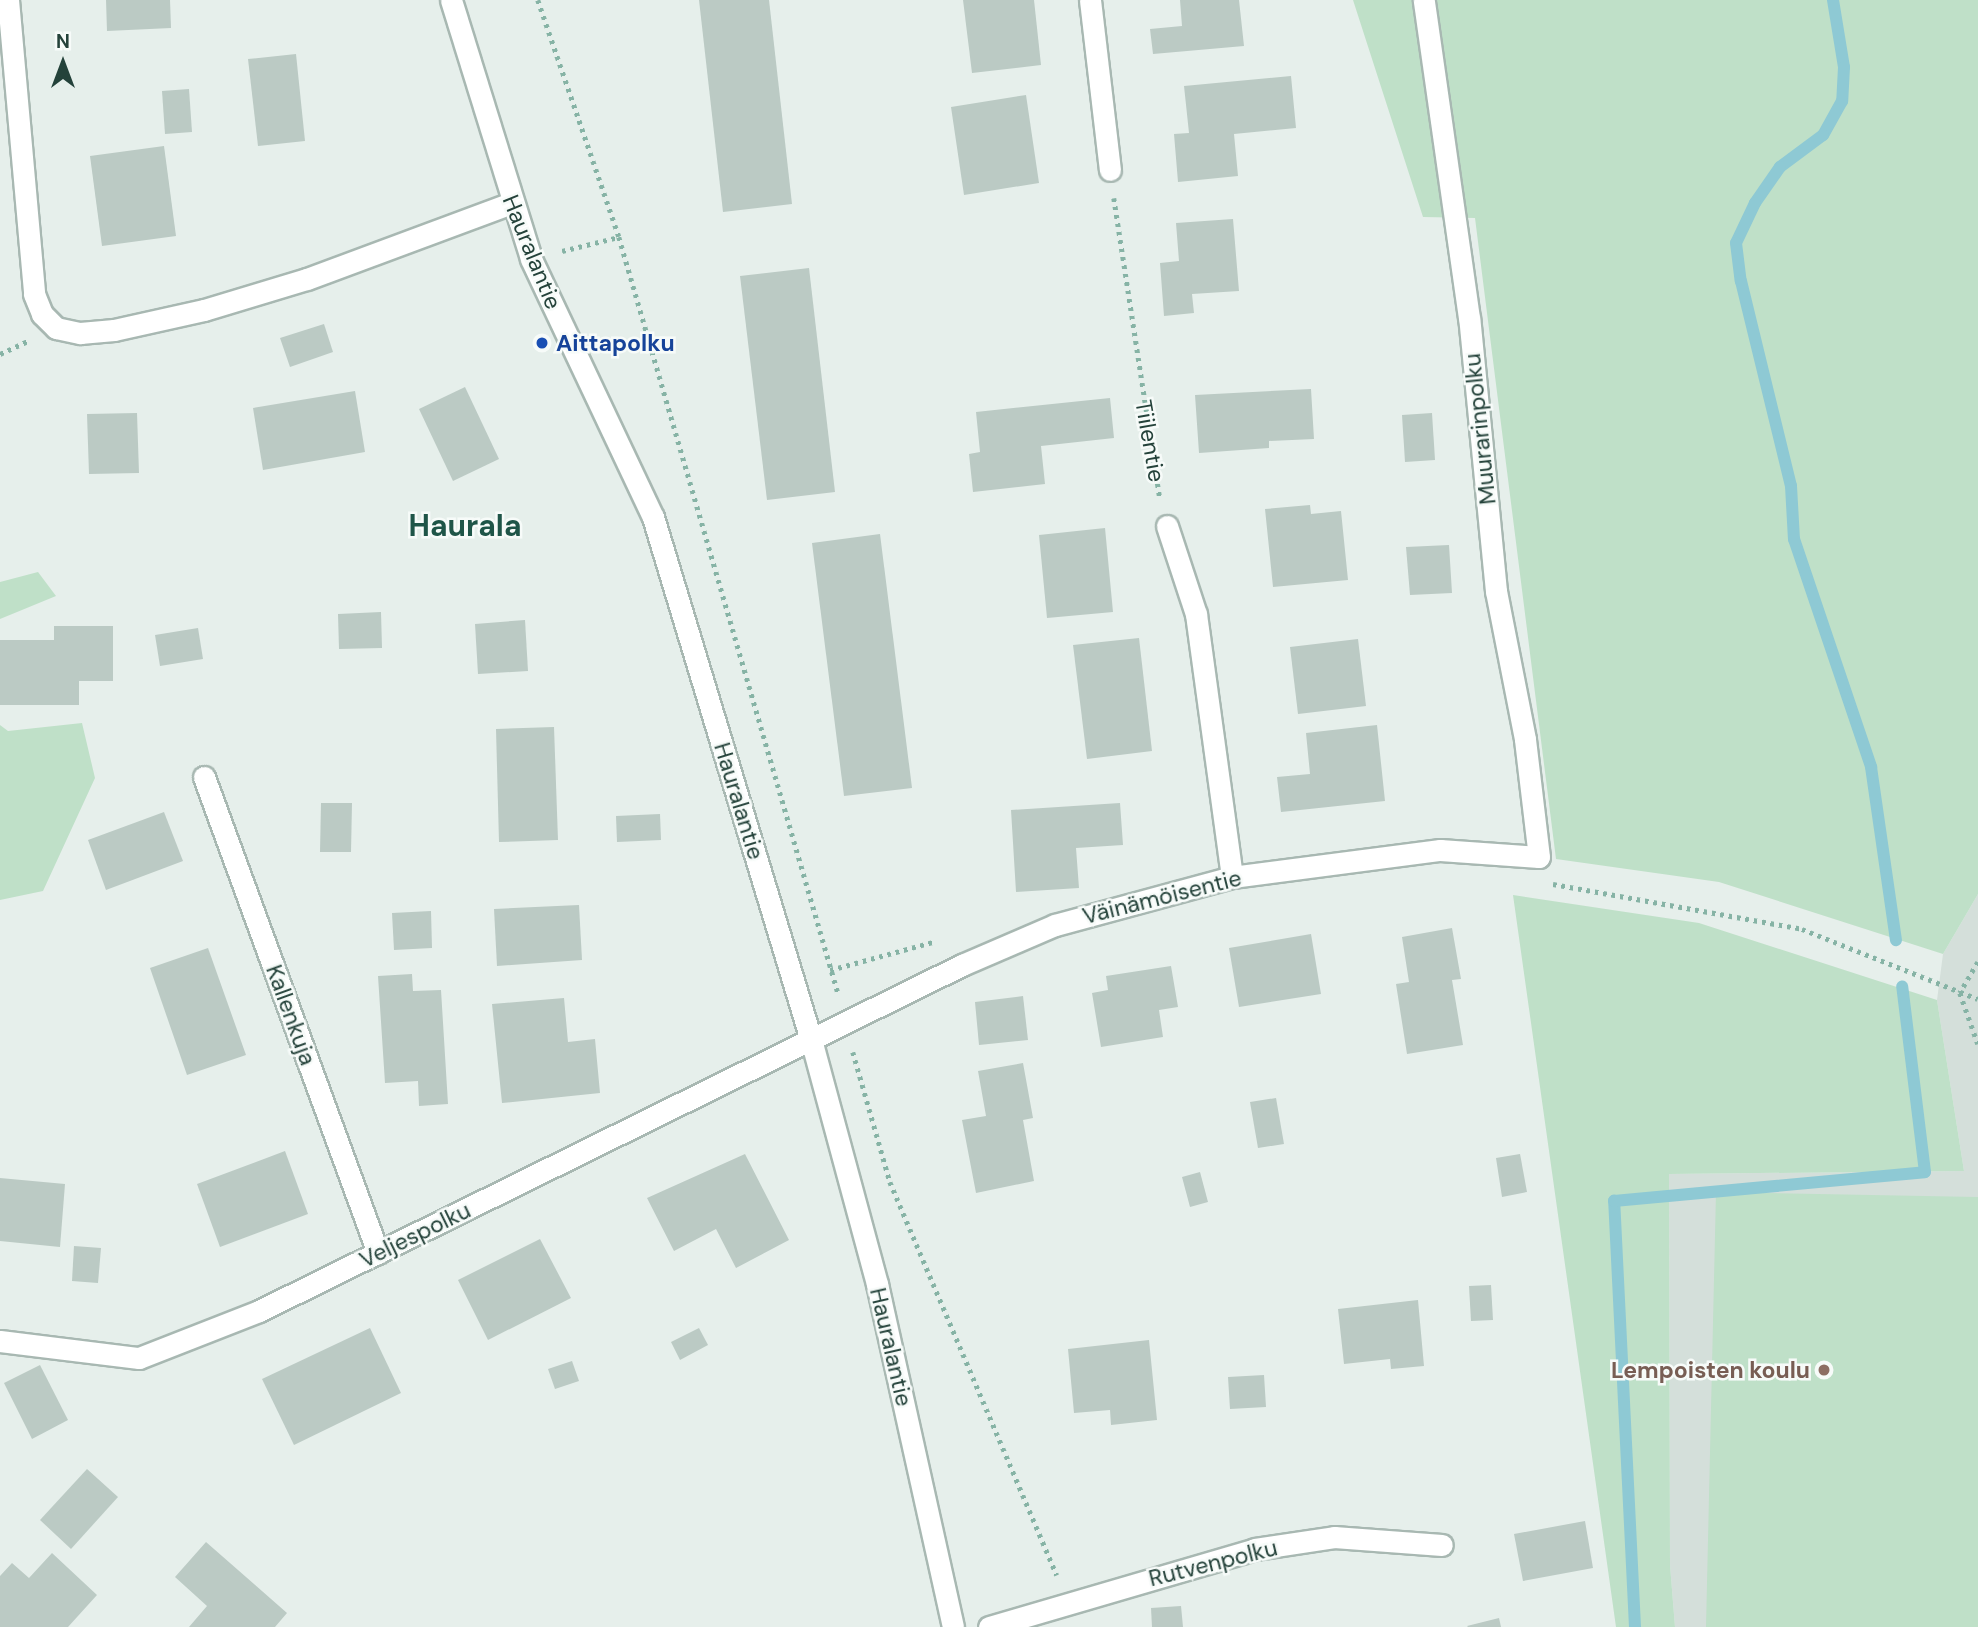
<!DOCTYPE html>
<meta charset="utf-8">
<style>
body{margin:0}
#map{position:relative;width:1978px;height:1627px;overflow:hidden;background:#e6efeb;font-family:"DM Sans",sans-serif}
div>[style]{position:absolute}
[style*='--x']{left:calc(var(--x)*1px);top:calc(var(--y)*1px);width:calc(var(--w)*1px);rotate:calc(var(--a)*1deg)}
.built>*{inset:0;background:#d4dfda}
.green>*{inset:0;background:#bfe0c8}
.stream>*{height:12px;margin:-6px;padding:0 6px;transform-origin:6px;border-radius:6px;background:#8ec9d4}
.building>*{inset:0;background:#bbcac4}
.path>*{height:4.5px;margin-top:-2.25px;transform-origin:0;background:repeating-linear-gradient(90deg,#86b3a5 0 3.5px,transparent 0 8.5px)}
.roads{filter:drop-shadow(2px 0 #a8b8b2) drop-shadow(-2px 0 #a8b8b2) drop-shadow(0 2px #a8b8b2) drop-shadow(0 -2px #a8b8b2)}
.minor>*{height:21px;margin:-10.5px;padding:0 10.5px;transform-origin:10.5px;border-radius:10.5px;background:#fff}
.dots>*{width:19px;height:19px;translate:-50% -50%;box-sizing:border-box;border:4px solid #f7fbf9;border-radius:50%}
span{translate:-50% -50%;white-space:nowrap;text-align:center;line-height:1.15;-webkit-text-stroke:5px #f7fbf9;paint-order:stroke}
.street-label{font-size:23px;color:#24423a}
.transit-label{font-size:23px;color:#164399;font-weight:700}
.left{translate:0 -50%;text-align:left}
.education-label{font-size:23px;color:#785e54;font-weight:700}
.right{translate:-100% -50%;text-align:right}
.district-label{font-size:30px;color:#1f5548;font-weight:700}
.north{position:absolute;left:28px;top:28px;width:70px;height:70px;-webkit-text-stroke:5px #f7fbf9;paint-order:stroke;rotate:0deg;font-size:19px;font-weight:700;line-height:28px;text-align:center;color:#24423a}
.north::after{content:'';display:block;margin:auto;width:24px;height:32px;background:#24423a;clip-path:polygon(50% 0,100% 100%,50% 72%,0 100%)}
</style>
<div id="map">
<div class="built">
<i style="clip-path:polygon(1978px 894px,1978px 1627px,1675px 1627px,1670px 1565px,1669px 1174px,1964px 1171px,1937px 1000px,1943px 954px)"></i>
</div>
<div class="green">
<i style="clip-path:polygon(1353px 0,1978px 0,1978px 894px,1943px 954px,1719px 882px,1556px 859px,1475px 218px,1423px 217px)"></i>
<i style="clip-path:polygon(38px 572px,56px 596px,0 619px,0 582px)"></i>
<i style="clip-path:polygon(82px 723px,95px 778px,43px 891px,0 900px,0 725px,8px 731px)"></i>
<i style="clip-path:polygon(1513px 895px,1699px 923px,1937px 1000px,1964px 1171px,1669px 1174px,1670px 1565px,1675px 1627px,1616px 1627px)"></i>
<i style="clip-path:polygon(1716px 1192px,1978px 1197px,1978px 1627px,1706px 1627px)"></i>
</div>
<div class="stream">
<i style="--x:1833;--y:0;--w:68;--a:80.7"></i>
<i style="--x:1844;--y:67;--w:34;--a:93"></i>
<i style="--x:1842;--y:101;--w:39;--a:119"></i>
<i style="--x:1823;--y:135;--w:54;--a:143.3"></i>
<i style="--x:1780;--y:167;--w:44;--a:124.8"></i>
<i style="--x:1755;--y:203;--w:44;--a:115.4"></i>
<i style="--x:1736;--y:243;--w:38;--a:83"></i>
<i style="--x:1741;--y:281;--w:211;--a:76.3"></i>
<i style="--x:1791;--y:486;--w:53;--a:86.8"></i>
<i style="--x:1794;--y:539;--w:241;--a:71.3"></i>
<i style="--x:1871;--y:767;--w:175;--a:81.8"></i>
<i style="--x:1635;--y:1627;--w:427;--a:-92.8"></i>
<i style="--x:1614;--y:1201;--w:312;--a:-5.3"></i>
<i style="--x:1925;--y:1172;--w:187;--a:-97"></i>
</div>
<div class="building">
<i style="clip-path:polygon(106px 0,170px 0,171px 28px,107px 31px)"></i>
<i style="clip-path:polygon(699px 0,769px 0,792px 204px,723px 212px)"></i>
<i style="clip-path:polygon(963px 0,1034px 0,1041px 65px,972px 73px)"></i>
<i style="clip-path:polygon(1180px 0,1239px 0,1244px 46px,1153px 54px,1150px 29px,1182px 26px)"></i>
<i style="clip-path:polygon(296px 54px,305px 141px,258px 146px,248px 59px)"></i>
<i style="clip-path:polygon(1291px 76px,1296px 128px,1234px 134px,1238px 176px,1178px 182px,1174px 134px,1189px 133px,1184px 86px)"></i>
<i style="clip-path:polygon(189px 89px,192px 132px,165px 134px,162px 91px)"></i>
<i style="clip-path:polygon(1026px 95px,1039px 183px,964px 195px,951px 107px)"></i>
<i style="clip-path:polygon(164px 146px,176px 236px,102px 246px,90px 156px)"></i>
<i style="clip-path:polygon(1233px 219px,1239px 291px,1192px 294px,1194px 313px,1164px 316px,1160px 263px,1179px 261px,1176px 223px)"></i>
<i style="clip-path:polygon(809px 268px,835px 492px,767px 500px,740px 276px)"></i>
<i style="clip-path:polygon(324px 324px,333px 352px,290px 367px,280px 338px)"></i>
<i style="clip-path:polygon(465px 387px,499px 459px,453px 481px,419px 409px)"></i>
<i style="clip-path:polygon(1311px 389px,1314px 439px,1269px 441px,1269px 448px,1199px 453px,1195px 395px)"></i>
<i style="clip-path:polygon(355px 391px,365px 452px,263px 470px,253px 408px)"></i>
<i style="clip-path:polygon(1110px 398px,1114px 438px,1041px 446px,1045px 484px,973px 492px,969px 454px,980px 452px,976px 412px)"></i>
<i style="clip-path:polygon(137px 413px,139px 473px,89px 474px,87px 414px)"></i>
<i style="clip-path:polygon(1432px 413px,1435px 460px,1405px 462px,1402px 415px)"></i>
<i style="clip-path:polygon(1310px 505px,1311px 514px,1341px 511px,1348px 580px,1273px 587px,1265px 509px)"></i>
<i style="clip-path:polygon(1105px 528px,1113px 612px,1047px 618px,1039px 535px)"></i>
<i style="clip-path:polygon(880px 534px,912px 788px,844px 796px,812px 543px)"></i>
<i style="clip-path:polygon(1449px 545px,1452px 593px,1410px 595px,1406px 547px)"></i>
<i style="clip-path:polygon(381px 612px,382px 648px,339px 649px,338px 614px)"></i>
<i style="clip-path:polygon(525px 620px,528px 671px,478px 674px,475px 624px)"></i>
<i style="clip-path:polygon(54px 626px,113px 626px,113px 681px,79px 681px,79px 705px,0 705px,0 640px,54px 640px)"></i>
<i style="clip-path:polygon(198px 628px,203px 659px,160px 666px,155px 635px)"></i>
<i style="clip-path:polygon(1139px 638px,1152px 751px,1087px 759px,1073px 645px)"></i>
<i style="clip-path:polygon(1358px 639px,1366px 706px,1298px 714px,1290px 647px)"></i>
<i style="clip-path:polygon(1377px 725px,1385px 801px,1281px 812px,1277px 777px,1310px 774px,1306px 733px)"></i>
<i style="clip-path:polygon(554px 727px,558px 840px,499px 842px,496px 729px)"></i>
<i style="clip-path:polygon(321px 803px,352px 803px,351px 852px,320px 852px)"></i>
<i style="clip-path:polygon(1120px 803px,1123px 845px,1076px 848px,1079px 888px,1016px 892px,1011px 810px)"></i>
<i style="clip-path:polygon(164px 812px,183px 861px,106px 890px,88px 840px)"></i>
<i style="clip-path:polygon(660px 814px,661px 840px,617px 842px,616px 816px)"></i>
<i style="clip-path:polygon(579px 905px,582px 960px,497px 966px,494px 909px)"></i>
<i style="clip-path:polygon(431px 911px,432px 948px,394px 950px,392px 913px)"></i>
<i style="clip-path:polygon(1452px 928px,1461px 979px,1452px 980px,1463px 1045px,1407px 1054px,1396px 984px,1409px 982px,1402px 937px)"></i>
<i style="clip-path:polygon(1311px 934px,1321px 994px,1239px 1007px,1229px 948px)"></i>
<i style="clip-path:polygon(208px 948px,246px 1055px,187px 1075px,150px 968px)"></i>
<i style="clip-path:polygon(1171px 966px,1178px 1007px,1159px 1010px,1163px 1037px,1101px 1047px,1092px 993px,1108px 990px,1106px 976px)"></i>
<i style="clip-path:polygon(412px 974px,413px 991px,441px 990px,448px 1104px,419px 1106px,418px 1081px,385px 1083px,378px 976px)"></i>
<i style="clip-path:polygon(1023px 996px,1028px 1040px,979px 1045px,975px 1002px)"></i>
<i style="clip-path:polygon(564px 998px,568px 1042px,595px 1039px,600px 1093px,502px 1103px,492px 1004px)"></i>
<i style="clip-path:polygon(1023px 1063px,1033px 1118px,1023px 1120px,1034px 1181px,976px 1193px,962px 1120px,986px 1116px,978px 1071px)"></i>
<i style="clip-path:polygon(1276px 1098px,1284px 1144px,1258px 1148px,1250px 1102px)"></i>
<i style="clip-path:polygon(285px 1151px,308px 1214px,220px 1247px,197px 1184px)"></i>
<i style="clip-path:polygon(745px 1154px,789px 1240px,736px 1268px,716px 1229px,674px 1251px,647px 1198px)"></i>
<i style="clip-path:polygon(1520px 1154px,1527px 1192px,1502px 1197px,1496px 1158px)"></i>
<i style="clip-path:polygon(1200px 1172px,1208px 1202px,1190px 1207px,1182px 1177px)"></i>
<i style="clip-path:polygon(0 1178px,65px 1184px,60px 1247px,0 1241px)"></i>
<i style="clip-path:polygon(540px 1239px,571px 1298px,488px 1340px,458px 1280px)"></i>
<i style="clip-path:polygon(74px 1246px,101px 1248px,98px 1283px,72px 1281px)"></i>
<i style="clip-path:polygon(1491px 1285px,1493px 1320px,1471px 1321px,1469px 1286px)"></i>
<i style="clip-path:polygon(1418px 1300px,1424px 1366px,1391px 1369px,1390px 1359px,1344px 1364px,1338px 1309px)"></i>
<i style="clip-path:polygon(370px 1328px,401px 1393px,294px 1445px,262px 1379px)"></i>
<i style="clip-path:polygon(699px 1328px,708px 1345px,680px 1360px,671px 1342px)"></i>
<i style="clip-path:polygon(1149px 1340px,1157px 1420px,1111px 1425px,1110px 1410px,1074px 1413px,1068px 1349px)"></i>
<i style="clip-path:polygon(572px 1361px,579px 1381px,555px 1389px,548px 1369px)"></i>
<i style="clip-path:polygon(40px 1365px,68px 1420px,32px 1439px,4px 1383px)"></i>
<i style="clip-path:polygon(1264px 1375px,1266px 1407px,1230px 1409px,1228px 1377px)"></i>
<i style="clip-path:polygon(87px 1469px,118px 1497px,71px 1549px,40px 1520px)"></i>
<i style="clip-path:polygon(1585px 1521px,1593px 1568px,1523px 1581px,1514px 1534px)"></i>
<i style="clip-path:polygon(206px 1542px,287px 1613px,275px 1627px,189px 1627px,207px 1606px,175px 1577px)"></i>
<i style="clip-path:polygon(52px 1553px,97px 1595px,68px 1627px,0 1627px,0 1576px,12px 1563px,29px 1578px)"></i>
<i style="clip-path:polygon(1181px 1606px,1183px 1627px,1152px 1627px,1151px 1608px)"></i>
<i style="clip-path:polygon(1499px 1618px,1501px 1627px,1468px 1627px,1467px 1626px)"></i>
</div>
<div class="path">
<i style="--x:538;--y:0;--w:250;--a:71.1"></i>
<i style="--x:619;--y:237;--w:787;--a:73.84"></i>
<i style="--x:1114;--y:198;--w:303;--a:81.3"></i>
<i style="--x:562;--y:251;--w:59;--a:-13.8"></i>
<i style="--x:0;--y:354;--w:31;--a:-25"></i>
<i style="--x:1553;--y:884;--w:253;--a:10.2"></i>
<i style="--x:1802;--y:929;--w:189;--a:21.7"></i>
<i style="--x:1978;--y:962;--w:36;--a:120"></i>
<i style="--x:1960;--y:993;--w:54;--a:70.6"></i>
<i style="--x:830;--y:970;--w:107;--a:-15.2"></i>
<i style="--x:853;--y:1052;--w:135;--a:74.1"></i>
<i style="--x:890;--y:1182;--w:427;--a:67"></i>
</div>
<div class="roads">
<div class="minor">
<i style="--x:8;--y:0;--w:295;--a:84.9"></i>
<i style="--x:34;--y:294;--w:22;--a:68"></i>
<i style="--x:42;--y:314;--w:20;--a:45"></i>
<i style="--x:56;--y:328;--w:25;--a:12"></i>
<i style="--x:80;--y:333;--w:34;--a:-5"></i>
<i style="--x:114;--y:330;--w:92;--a:-12.5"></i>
<i style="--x:204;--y:310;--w:108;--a:-16.8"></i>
<i style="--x:307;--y:279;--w:218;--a:-20.4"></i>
<i style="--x:451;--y:0;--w:271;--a:72.8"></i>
<i style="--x:531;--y:259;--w:285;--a:64.7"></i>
<i style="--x:653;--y:517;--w:550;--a:73.18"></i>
<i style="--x:812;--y:1043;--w:250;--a:74.9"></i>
<i style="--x:877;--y:1284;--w:351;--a:77.5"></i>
<i style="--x:1090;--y:0;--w:171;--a:83.3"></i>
<i style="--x:1167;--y:526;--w:93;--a:71.8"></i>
<i style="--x:1196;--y:614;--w:265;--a:82.2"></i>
<i style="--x:204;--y:777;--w:507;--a:69.92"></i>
<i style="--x:0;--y:1341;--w:140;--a:7"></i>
<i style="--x:139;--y:1358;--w:129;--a:-21.4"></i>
<i style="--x:259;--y:1311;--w:784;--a:-26.21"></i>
<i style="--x:962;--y:965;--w:101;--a:-23.3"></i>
<i style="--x:1055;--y:925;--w:183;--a:-15.2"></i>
<i style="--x:1232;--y:877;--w:210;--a:-7.4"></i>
<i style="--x:1440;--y:850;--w:99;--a:4"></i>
<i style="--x:1539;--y:857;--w:119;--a:-96.8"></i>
<i style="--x:1525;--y:739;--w:151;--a:-101.1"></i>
<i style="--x:1496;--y:591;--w:274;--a:-95.6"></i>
<i style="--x:1469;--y:318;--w:321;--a:-98.1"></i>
<i style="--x:989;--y:1627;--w:277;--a:-16.3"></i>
<i style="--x:1255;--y:1549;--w:80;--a:-8.6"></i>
<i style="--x:1334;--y:1537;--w:108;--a:4.2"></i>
</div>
</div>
<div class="dots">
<i style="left:542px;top:343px;background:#1a4fb4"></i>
<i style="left:1824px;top:1370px;background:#8d6e63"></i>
</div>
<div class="street-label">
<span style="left:532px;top:252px;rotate:68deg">Hauralantie</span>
<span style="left:1480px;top:429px;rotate:-96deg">Muurarinpolku</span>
<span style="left:1150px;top:441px;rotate:80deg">Tiilentie</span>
<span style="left:739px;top:801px;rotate:73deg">Hauralantie</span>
<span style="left:1162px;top:897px;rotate:-14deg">Väinämöisentie</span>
<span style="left:291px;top:1015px;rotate:70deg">Kallenkuja</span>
<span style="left:415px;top:1235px;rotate:-26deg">Veljespolku</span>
<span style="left:891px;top:1347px;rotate:77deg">Hauralantie</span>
<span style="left:1213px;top:1563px;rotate:-14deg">Rutvenpolku</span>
</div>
<div class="transit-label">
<span class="left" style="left:556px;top:343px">Aittapolku</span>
</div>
<div class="education-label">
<span class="right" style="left:1810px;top:1370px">Lempoisten koulu</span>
</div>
<div class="district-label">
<span style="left:465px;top:526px">Haurala</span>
</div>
<div class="north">N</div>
</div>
